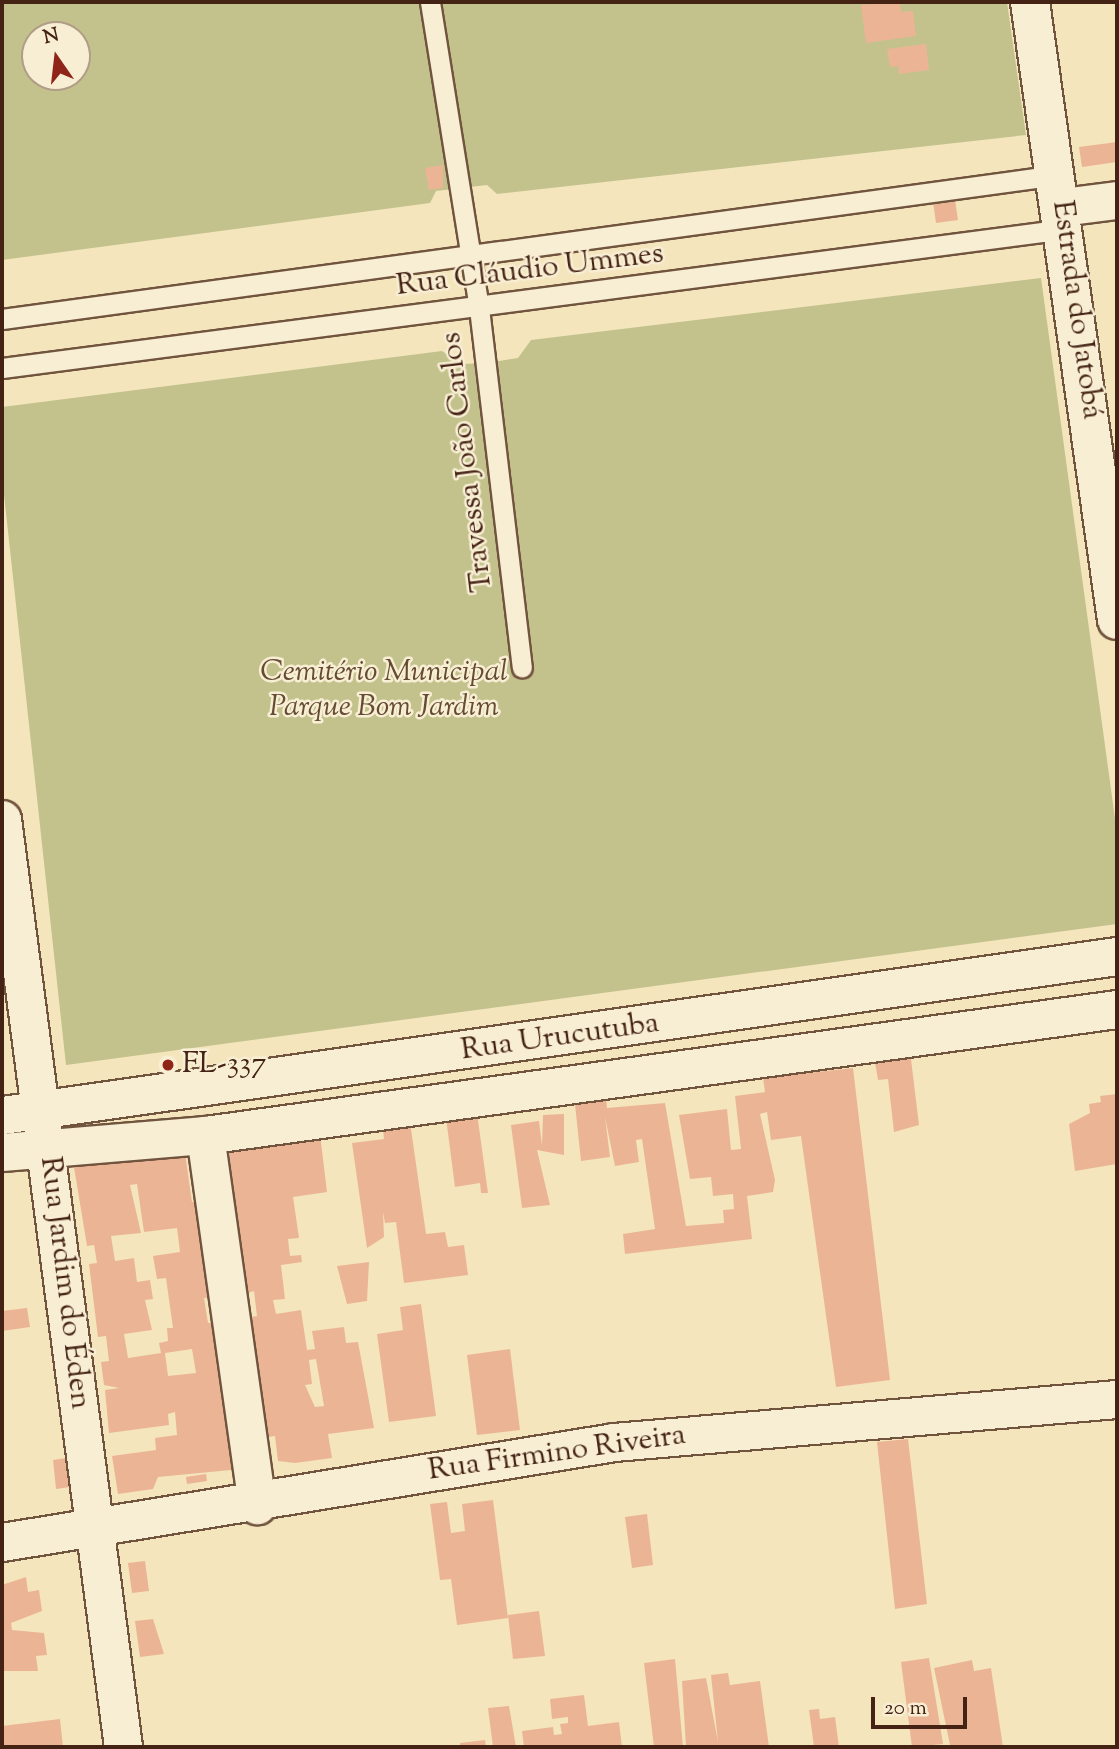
<!DOCTYPE html>
<meta charset="utf-8">
<style>
body{margin:0}
#map{position:relative;width:1119px;height:1749px;overflow:hidden;background:#f4e5bd;font-family:"Sorts Mill Goudy",serif}
div>[style]{position:absolute}
[style*='--x']{left:calc(var(--x)*1px);top:calc(var(--y)*1px);width:calc(var(--w)*1px);rotate:calc(var(--a)*1deg)}
.green>*{inset:0;background:#c3c28c}
.building>*{inset:0;background:#ebb595}
.roads{filter:drop-shadow(2px 0 #71543e) drop-shadow(-2px 0 #71543e) drop-shadow(0 2px #71543e) drop-shadow(0 -2px #71543e)}
.service>*{height:19px;margin:-9.5px;padding:0 9.5px;transform-origin:9.5px;border-radius:9.5px;background:#f8eed4}
.minor>*{height:37px;margin:-18.5px;padding:0 18.5px;transform-origin:18.5px;border-radius:18.5px;background:#f8eed4}
.tertiary>*{height:38px;margin:-19px;padding:0 19px;transform-origin:19px;border-radius:19px;background:#f8eed4}
.dots>*{width:19px;height:19px;translate:-50% -50%;box-sizing:border-box;border:4px solid #f8eed4;border-radius:50%}
span{translate:-50% -50%;white-space:nowrap;text-align:center;line-height:1.15;-webkit-text-stroke:5px #f8eed4;paint-order:stroke}
.street-label{font-size:30px;color:#452314}
.park-label{font-size:30px;color:#644b32;font-style:italic}
.poi-label{font-size:30px;color:#452314}
.left{translate:0 -50%;text-align:left}
.frame{position:absolute;inset:0;border:4px solid #452314;pointer-events:none}
.north{position:absolute;left:21px;top:21px;width:70px;height:70px;box-sizing:border-box;background:#f8eed4;border:2px solid #b09d87;border-radius:50%;rotate:346deg;font-size:19px;font-weight:700;line-height:28px;text-align:center;color:#452314}
.north::after{content:'';display:block;margin:auto;width:24px;height:32px;background:#8f2418;clip-path:polygon(50% 0,100% 100%,50% 72%,0 100%)}
.scale{position:absolute;left:871px;top:1697px;width:96px;height:32px;box-sizing:border-box;border:4px solid #452314;border-top:0;padding-left:9px;font-size:21px;line-height:24px;white-space:nowrap;color:#452314;-webkit-text-stroke:5px #f8eed4;paint-order:stroke}
</style>
<div id="map">
<div class="green">
<i style="clip-path:polygon(evenodd,2px 2px,1007px 2px,1026px 135px,497px 194px,487px 185px,436px 191px,430px 203px,2px 260px,2px 2px,35px 35px,77px 35px,77px 77px,35px 77px,35px 35px)"></i>
<i style="clip-path:polygon(1041px 278px,1117px 833px,1117px 924px,66px 1065px,2px 476px,2px 407px,442px 351px,461px 364px,487px 363px,518px 358px,531px 340px)"></i>
</div>
<div class="building">
<i style="clip-path:polygon(900px 2px,901px 12px,913px 11px,916px 36px,866px 43px,861px 5px)"></i>
<i style="clip-path:polygon(926px 44px,929px 70px,899px 74px,898px 66px,890px 67px,887px 49px)"></i>
<i style="clip-path:polygon(1117px 142px,1117px 162px,1082px 167px,1079px 147px)"></i>
<i style="clip-path:polygon(443px 165px,443px 188px,429px 190px,425px 168px)"></i>
<i style="clip-path:polygon(955px 200px,958px 220px,936px 223px,933px 202px)"></i>
<i style="clip-path:polygon(910px 1051px,919px 1125px,894px 1132px,888px 1079px,878px 1080px,874px 1056px)"></i>
<i style="clip-path:polygon(853px 1068px,890px 1380px,836px 1387px,801px 1136px,771px 1140px,767px 1112px,760px 1114px,775px 1180px,773px 1192px,747px 1196px,752px 1239px,625px 1254px,623px 1234px,655px 1229px,642px 1139px,636px 1140px,639px 1162px,615px 1166px,605px 1117px,610px 1157px,581px 1161px,574px 1095px,605px 1090px,607px 1108px,665px 1103px,686px 1226px,724px 1223px,723px 1210px,734px 1209px,733px 1194px,713px 1196px,711px 1177px,690px 1179px,679px 1115px,727px 1109px,731px 1150px,741px 1149px,735px 1096px,765px 1092px,763px 1078px)"></i>
<i style="clip-path:polygon(1117px 1094px,1117px 1164px,1075px 1171px,1069px 1124px,1090px 1113px,1089px 1104px,1101px 1102px,1100px 1096px)"></i>
<i style="clip-path:polygon(477px 1113px,488px 1193px,481px 1193px,480px 1183px,455px 1187px,446px 1118px)"></i>
<i style="clip-path:polygon(564px 1114px,564px 1155px,537px 1150px,550px 1205px,522px 1208px,511px 1125px,539px 1121px,542px 1145px,543px 1115px)"></i>
<i style="clip-path:polygon(409px 1115px,426px 1234px,445px 1232px,448px 1247px,464px 1245px,468px 1275px,404px 1283px,396px 1222px,385px 1223px,383px 1212px,384px 1237px,367px 1248px,352px 1143px,384px 1139px,382px 1119px)"></i>
<i style="clip-path:polygon(evenodd,319px 1126px,327px 1192px,293px 1197px,299px 1238px,288px 1239px,290px 1256px,301px 1255px,302px 1262px,281px 1265px,285px 1299px,273px 1300px,276px 1314px,301px 1310px,307px 1350px,315px 1349px,312px 1331px,344px 1327px,346px 1343px,358px 1342px,374px 1428px,328px 1434px,332px 1458px,295px 1463px,278px 1461px,275px 1436px,262px 1438px,250px 1317px,257px 1316px,254px 1291px,247px 1293px,227px 1137px,319px 1126px,316px 1359px,324px 1406px,315px 1407px,305px 1385px,312px 1384px,309px 1360px,316px 1359px)"></i>
<i style="clip-path:polygon(evenodd,185px 1153px,192px 1202px,200px 1201px,213px 1297px,204px 1298px,208px 1323px,217px 1322px,241px 1469px,158px 1477px,153px 1489px,118px 1494px,112px 1456px,156px 1450px,155px 1438px,177px 1435px,175px 1412px,168px 1414px,169px 1425px,109px 1433px,105px 1390px,119px 1388px,104px 1385px,101px 1362px,109px 1361px,106px 1336px,98px 1337px,89px 1264px,97px 1263px,94px 1245px,87px 1246px,73px 1161px,86px 1159px,87px 1165px,185px 1153px,137px 1184px,144px 1232px,177px 1228px,180px 1252px,153px 1256px,157px 1279px,166px 1278px,173px 1328px,167px 1328px,168px 1341px,159px 1343px,161px 1353px,128px 1358px,124px 1334px,152px 1330px,145px 1300px,153px 1299px,150px 1280px,137px 1282px,134px 1258px,115px 1261px,111px 1236px,141px 1233px,130px 1185px,137px 1184px,185px 1153px,192px 1349px,196px 1373px,168px 1376px,165px 1353px,192px 1349px)"></i>
<i style="clip-path:polygon(369px 1262px,367px 1301px,347px 1304px,337px 1266px)"></i>
<i style="clip-path:polygon(421px 1304px,436px 1416px,389px 1422px,377px 1334px,403px 1330px,400px 1307px)"></i>
<i style="clip-path:polygon(27px 1308px,30px 1327px,2px 1331px,2px 1311px)"></i>
<i style="clip-path:polygon(510px 1349px,520px 1430px,477px 1435px,467px 1355px)"></i>
<i style="clip-path:polygon(908px 1439px,927px 1604px,895px 1609px,877px 1442px)"></i>
<i style="clip-path:polygon(73px 1457px,77px 1486px,56px 1489px,53px 1460px)"></i>
<i style="clip-path:polygon(206px 1474px,207px 1481px,187px 1484px,186px 1477px)"></i>
<i style="clip-path:polygon(493px 1500px,508px 1618px,457px 1625px,451px 1579px,440px 1580px,430px 1504px,447px 1502px,451px 1533px,465px 1531px,462px 1504px)"></i>
<i style="clip-path:polygon(647px 1514px,653px 1565px,632px 1568px,625px 1517px)"></i>
<i style="clip-path:polygon(145px 1561px,149px 1591px,132px 1593px,128px 1563px)"></i>
<i style="clip-path:polygon(26px 1577px,28px 1592px,39px 1590px,42px 1611px,11px 1623px,12px 1630px,44px 1633px,47px 1655px,36px 1656px,38px 1671px,2px 1671px,2px 1585px)"></i>
<i style="clip-path:polygon(539px 1611px,545px 1656px,513px 1659px,508px 1615px)"></i>
<i style="clip-path:polygon(153px 1619px,164px 1654px,140px 1657px,135px 1621px)"></i>
<i style="clip-path:polygon(929px 1658px,943px 1744px,912px 1747px,901px 1662px)"></i>
<i style="clip-path:polygon(675px 1659px,683px 1747px,654px 1747px,644px 1663px)"></i>
<i style="clip-path:polygon(972px 1660px,974px 1671px,991px 1668px,1003px 1747px,950px 1745px,934px 1668px)"></i>
<i style="clip-path:polygon(728px 1673px,730px 1685px,760px 1681px,769px 1747px,686px 1747px,682px 1681px,706px 1678px,718px 1742px,711px 1675px)"></i>
<i style="clip-path:polygon(584px 1695px,588px 1726px,619px 1722px,622px 1747px,524px 1747px,522px 1731px,553px 1727px,554px 1735px,562px 1734px,560px 1724px,568px 1723px,568px 1717px,552px 1719px,550px 1699px)"></i>
<i style="clip-path:polygon(509px 1706px,516px 1747px,493px 1747px,488px 1708px)"></i>
<i style="clip-path:polygon(819px 1709px,820px 1719px,835px 1717px,839px 1747px,814px 1747px,809px 1710px)"></i>
<i style="clip-path:polygon(60px 1719px,63px 1747px,2px 1747px,2px 1726px)"></i>
<i style="clip-path:polygon(485px 1740px,486px 1747px,460px 1747px,460px 1743px)"></i>
</div>
<div class="roads">
<div class="service">
<i style="--x:430;--y:2;--w:310;--a:80.9"></i>
<i style="--x:479;--y:308;--w:362;--a:83.2"></i>
<i style="--x:2;--y:319;--w:1065;--a:-7.77"></i>
<i style="--x:2;--y:368;--w:1072;--a:-7.45"></i>
</div>
<div class="minor">
<i style="--x:1062;--y:207;--w:55;--a:-7.3"></i>
<i style="--x:2;--y:819;--w:936;--a:82.57"></i>
<i style="--x:2;--y:1115;--w:1126;--a:-8.12"></i>
<i style="--x:205;--y:1135;--w:374;--a:82"></i>
<i style="--x:2;--y:1152;--w:204;--a:-4.8"></i>
<i style="--x:205;--y:1135;--w:921;--a:-7.87"></i>
<i style="--x:2;--y:1542;--w:620;--a:-9.28"></i>
<i style="--x:614;--y:1442;--w:505;--a:-4.89"></i>
</div>
<div class="tertiary">
<i style="--x:1030;--y:2;--w:624;--a:81.99"></i>
</div>
</div>
<div class="dots">
<i style="left:168px;top:1065px;background:#8f2418"></i>
</div>
<div class="street-label">
<span style="left:530px;top:271px;rotate:-7deg">Rua Cláudio Ummes</span>
<span style="left:1076px;top:310px;rotate:82deg">Estrada do Jatobá</span>
<span style="left:468px;top:462px;rotate:-97deg">Travessa João Carlos</span>
<span style="left:560px;top:1038px;rotate:-8deg">Rua Urucutuba</span>
<span style="left:64px;top:1283px;rotate:83deg">Rua Jardim do Éden</span>
<span style="left:557px;top:1454px;rotate:-8deg">Rua Firmino Riveira</span>
</div>
<div class="park-label">
<span style="left:384px;top:690px">Cemitério Municipal<br>Parque Bom Jardim</span>
</div>
<div class="poi-label">
<span class="left" style="left:182px;top:1065px">FL-337</span>
</div>
<div class="frame"></div>
<div class="north">N</div>
<div class="scale">20 m</div>
</div>
